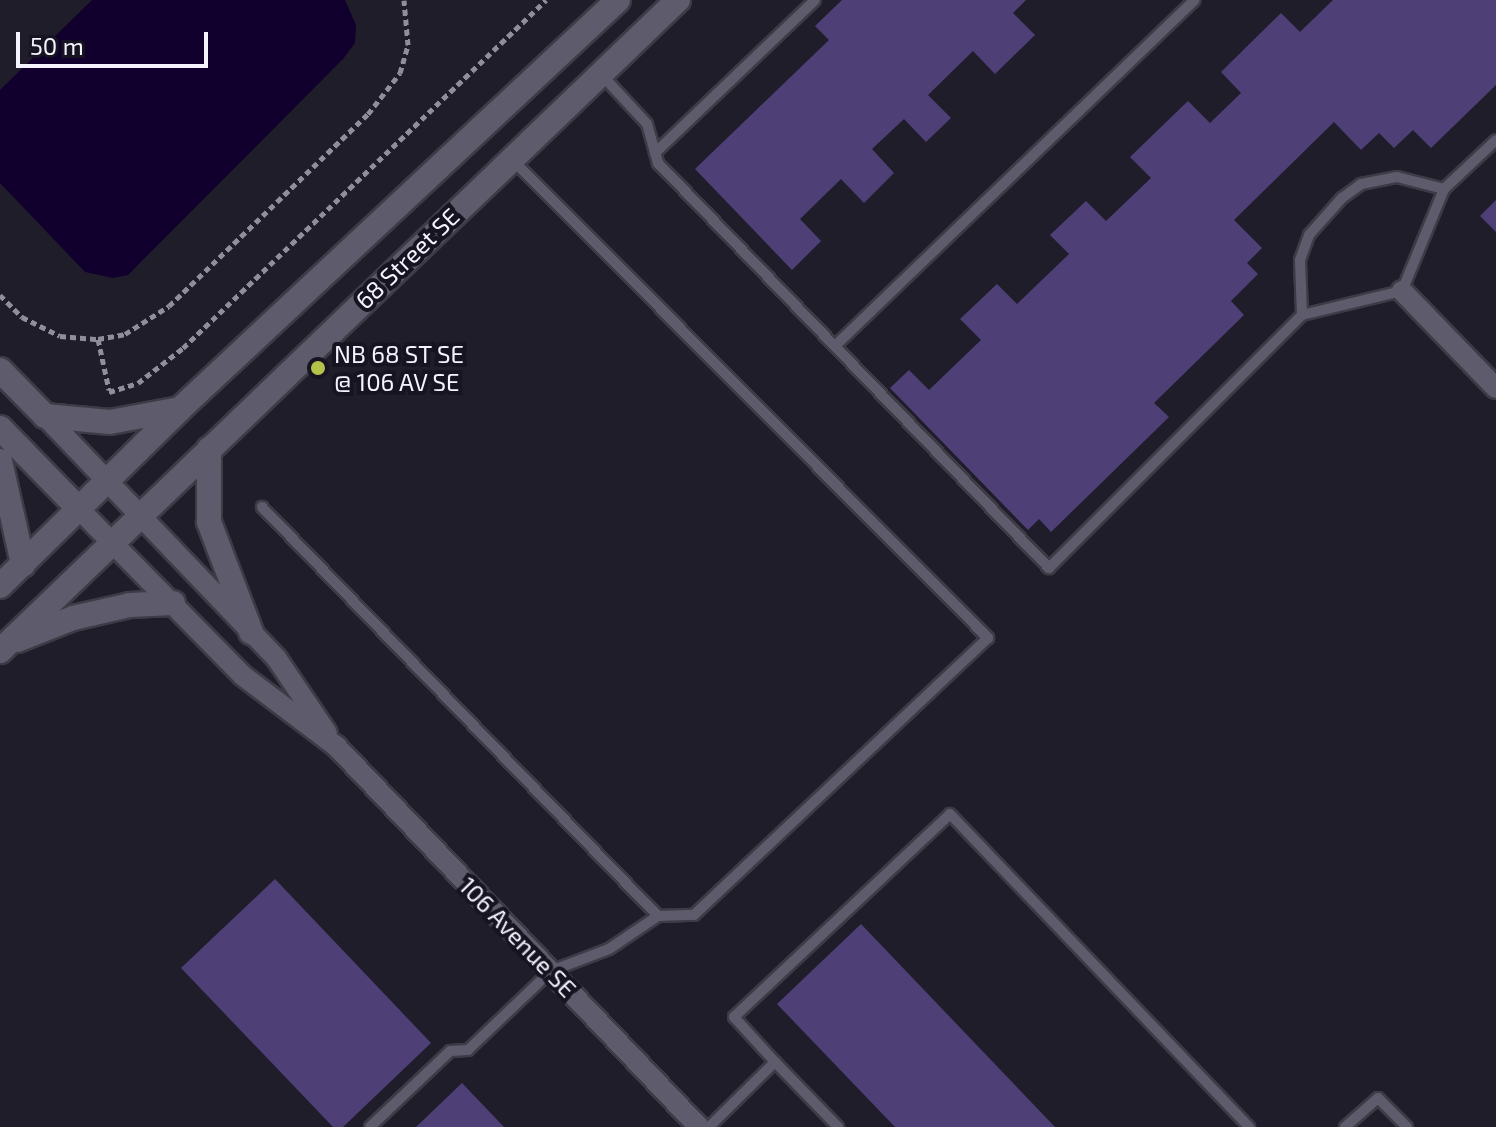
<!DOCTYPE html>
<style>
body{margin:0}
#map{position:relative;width:1496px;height:1127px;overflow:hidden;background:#201d2b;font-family:"Exo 2",sans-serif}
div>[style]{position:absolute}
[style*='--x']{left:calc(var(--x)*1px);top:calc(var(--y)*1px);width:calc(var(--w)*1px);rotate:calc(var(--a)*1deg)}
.water>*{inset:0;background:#11002d}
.building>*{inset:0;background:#4f3f77}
.path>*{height:5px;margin-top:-2.5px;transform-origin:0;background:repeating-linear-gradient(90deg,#908e99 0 6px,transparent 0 10px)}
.roads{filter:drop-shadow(2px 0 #3e3b46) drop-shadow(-2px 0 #3e3b46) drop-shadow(0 2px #3e3b46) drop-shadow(0 -2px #3e3b46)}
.lane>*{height:10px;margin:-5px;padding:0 5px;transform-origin:5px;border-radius:5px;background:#5e5b6c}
.street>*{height:20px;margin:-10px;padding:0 10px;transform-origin:10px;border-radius:10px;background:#5e5b6c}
.secondary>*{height:24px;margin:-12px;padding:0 12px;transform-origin:12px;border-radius:12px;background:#5e5b6c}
.dots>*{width:22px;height:22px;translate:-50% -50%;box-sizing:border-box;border:4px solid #171421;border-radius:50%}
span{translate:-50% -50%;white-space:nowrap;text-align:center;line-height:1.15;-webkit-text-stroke:8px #171421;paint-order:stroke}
.street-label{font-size:24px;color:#f5f3fd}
.poi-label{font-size:24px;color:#f5f3fd}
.left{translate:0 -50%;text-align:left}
.scale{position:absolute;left:16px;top:32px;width:192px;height:36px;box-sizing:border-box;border:4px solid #f5f3fd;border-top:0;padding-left:10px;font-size:24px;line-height:28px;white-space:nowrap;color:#f5f3fd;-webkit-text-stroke:6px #171421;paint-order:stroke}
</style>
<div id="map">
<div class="water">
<i style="clip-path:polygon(92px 0,345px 0,356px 25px,355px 43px,343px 59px,128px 275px,113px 278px,85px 272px,0 183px,0 90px)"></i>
</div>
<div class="building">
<i style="clip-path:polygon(842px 0,1026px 0,1013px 13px,1035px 35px,995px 74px,973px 51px,928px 95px,951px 118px,926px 142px,904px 119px,872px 149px,894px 173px,864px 203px,841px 179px,800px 219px,821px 241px,792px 270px,695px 169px,829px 40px,815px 26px)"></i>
<i style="clip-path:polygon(1333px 0,1496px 0,1496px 85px,1431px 148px,1413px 130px,1394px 148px,1379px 133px,1361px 150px,1334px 122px,1234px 220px,1262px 248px,1247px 263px,1258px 274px,1231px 301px,1244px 315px,1154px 403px,1169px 417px,1051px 532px,1039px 519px,1028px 530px,890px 388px,909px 370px,929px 390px,981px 340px,960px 319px,997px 284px,1017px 304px,1069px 254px,1050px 235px,1086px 201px,1106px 221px,1151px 178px,1130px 157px,1188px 101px,1210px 123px,1241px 93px,1221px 72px,1281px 13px,1300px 32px)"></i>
<i style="clip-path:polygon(1496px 200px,1496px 232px,1480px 216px)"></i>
<i style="clip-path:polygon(275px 879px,431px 1043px,343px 1127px,333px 1127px,181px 968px)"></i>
<i style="clip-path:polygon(861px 924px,1055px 1127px,895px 1127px,777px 1004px)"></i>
<i style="clip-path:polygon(462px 1083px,504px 1127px,416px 1127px)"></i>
</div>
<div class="path">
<i style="--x:0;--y:295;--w:31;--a:45"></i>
<i style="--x:22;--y:317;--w:42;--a:26.6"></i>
<i style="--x:60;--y:336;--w:38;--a:5"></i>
<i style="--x:98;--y:339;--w:27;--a:-10"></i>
<i style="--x:125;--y:334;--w:52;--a:-32.5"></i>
<i style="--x:169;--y:306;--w:277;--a:-44"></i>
<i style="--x:368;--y:114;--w:52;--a:-52"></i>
<i style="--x:400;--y:73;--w:29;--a:-74"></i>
<i style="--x:408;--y:45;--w:45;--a:-95.1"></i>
<i style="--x:98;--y:339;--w:52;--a:77.8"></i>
<i style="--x:109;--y:392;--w:30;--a:-17"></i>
<i style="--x:138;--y:383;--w:57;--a:-37.9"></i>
<i style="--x:183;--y:348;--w:503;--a:-43.79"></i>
</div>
<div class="roads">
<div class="lane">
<i style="--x:600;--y:73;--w:69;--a:47.3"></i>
<i style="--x:647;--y:124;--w:41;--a:74.2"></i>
<i style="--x:658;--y:163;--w:563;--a:46.01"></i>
<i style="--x:1049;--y:568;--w:358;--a:-45"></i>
<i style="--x:1302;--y:315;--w:55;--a:-92.1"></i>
<i style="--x:1300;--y:260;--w:27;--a:-70"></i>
<i style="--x:1309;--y:235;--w:50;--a:-48.3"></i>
<i style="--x:1342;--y:198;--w:24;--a:-36"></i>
<i style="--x:1361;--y:184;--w:37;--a:-11"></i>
<i style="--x:1397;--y:177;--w:49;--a:14.3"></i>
<i style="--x:1444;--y:189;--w:71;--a:-43.3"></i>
<i style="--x:655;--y:153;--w:221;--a:-43.7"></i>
<i style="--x:1302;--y:315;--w:103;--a:-13.5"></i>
<i style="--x:1402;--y:291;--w:110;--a:-67.6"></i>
<i style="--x:835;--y:346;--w:499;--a:-43.9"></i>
<i style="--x:262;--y:507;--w:569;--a:45.93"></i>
<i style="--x:775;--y:1062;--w:91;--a:45.9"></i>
<i style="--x:370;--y:1127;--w:110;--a:-43.5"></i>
<i style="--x:450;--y:1051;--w:18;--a:-3"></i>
<i style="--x:468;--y:1050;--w:115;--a:-43.6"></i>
<i style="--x:551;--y:971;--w:62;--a:-20.8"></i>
<i style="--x:609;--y:949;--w:59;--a:-34"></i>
<i style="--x:658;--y:916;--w:36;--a:-2"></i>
<i style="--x:694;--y:915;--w:404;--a:-43.3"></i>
<i style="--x:988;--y:638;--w:674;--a:-134.82"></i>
<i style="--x:709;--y:1127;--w:93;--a:-44.6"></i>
<i style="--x:775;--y:1062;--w:61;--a:-132.3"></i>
<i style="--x:734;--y:1017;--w:296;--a:-43.2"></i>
<i style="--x:950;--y:814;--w:433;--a:46.3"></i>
<i style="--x:1345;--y:1127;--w:44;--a:-41.3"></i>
<i style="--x:1378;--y:1098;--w:41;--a:45"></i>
</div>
<div class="street">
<i style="--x:1402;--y:291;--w:135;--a:45.9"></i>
<i style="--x:45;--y:416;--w:336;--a:46.3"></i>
<i style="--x:277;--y:659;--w:89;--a:56"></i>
<i style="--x:80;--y:510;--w:231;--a:45.5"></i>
<i style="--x:242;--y:675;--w:118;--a:37.1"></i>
<i style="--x:336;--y:746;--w:526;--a:46.39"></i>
</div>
<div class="secondary">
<i style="--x:0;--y:370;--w:64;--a:45.6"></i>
<i style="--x:45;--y:416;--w:65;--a:5.3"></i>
<i style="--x:110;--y:422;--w:71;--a:-10.5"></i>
<i style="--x:0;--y:428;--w:115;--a:45.7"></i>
<i style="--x:209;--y:449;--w:73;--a:90"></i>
<i style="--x:209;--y:522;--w:118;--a:69.1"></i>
<i style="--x:0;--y:461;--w:106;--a:77.4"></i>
<i style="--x:0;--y:586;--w:252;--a:-44.5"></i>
<i style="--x:180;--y:409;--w:599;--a:-43.04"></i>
<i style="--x:17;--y:640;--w:60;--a:-21.4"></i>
<i style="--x:73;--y:618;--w:58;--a:-12.8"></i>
<i style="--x:130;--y:605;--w:43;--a:-2.7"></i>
<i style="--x:0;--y:651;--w:940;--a:-43.84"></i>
</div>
</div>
<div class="dots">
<i style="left:318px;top:368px;background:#b5c24a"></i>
</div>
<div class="street-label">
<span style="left:407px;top:258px;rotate:-44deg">68 Street SE</span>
<span style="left:518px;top:937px;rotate:46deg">106 Avenue SE</span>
</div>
<div class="poi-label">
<span class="left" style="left:334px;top:368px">NB 68 ST SE<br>@ 106 AV SE</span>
</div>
<div class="scale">50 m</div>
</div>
